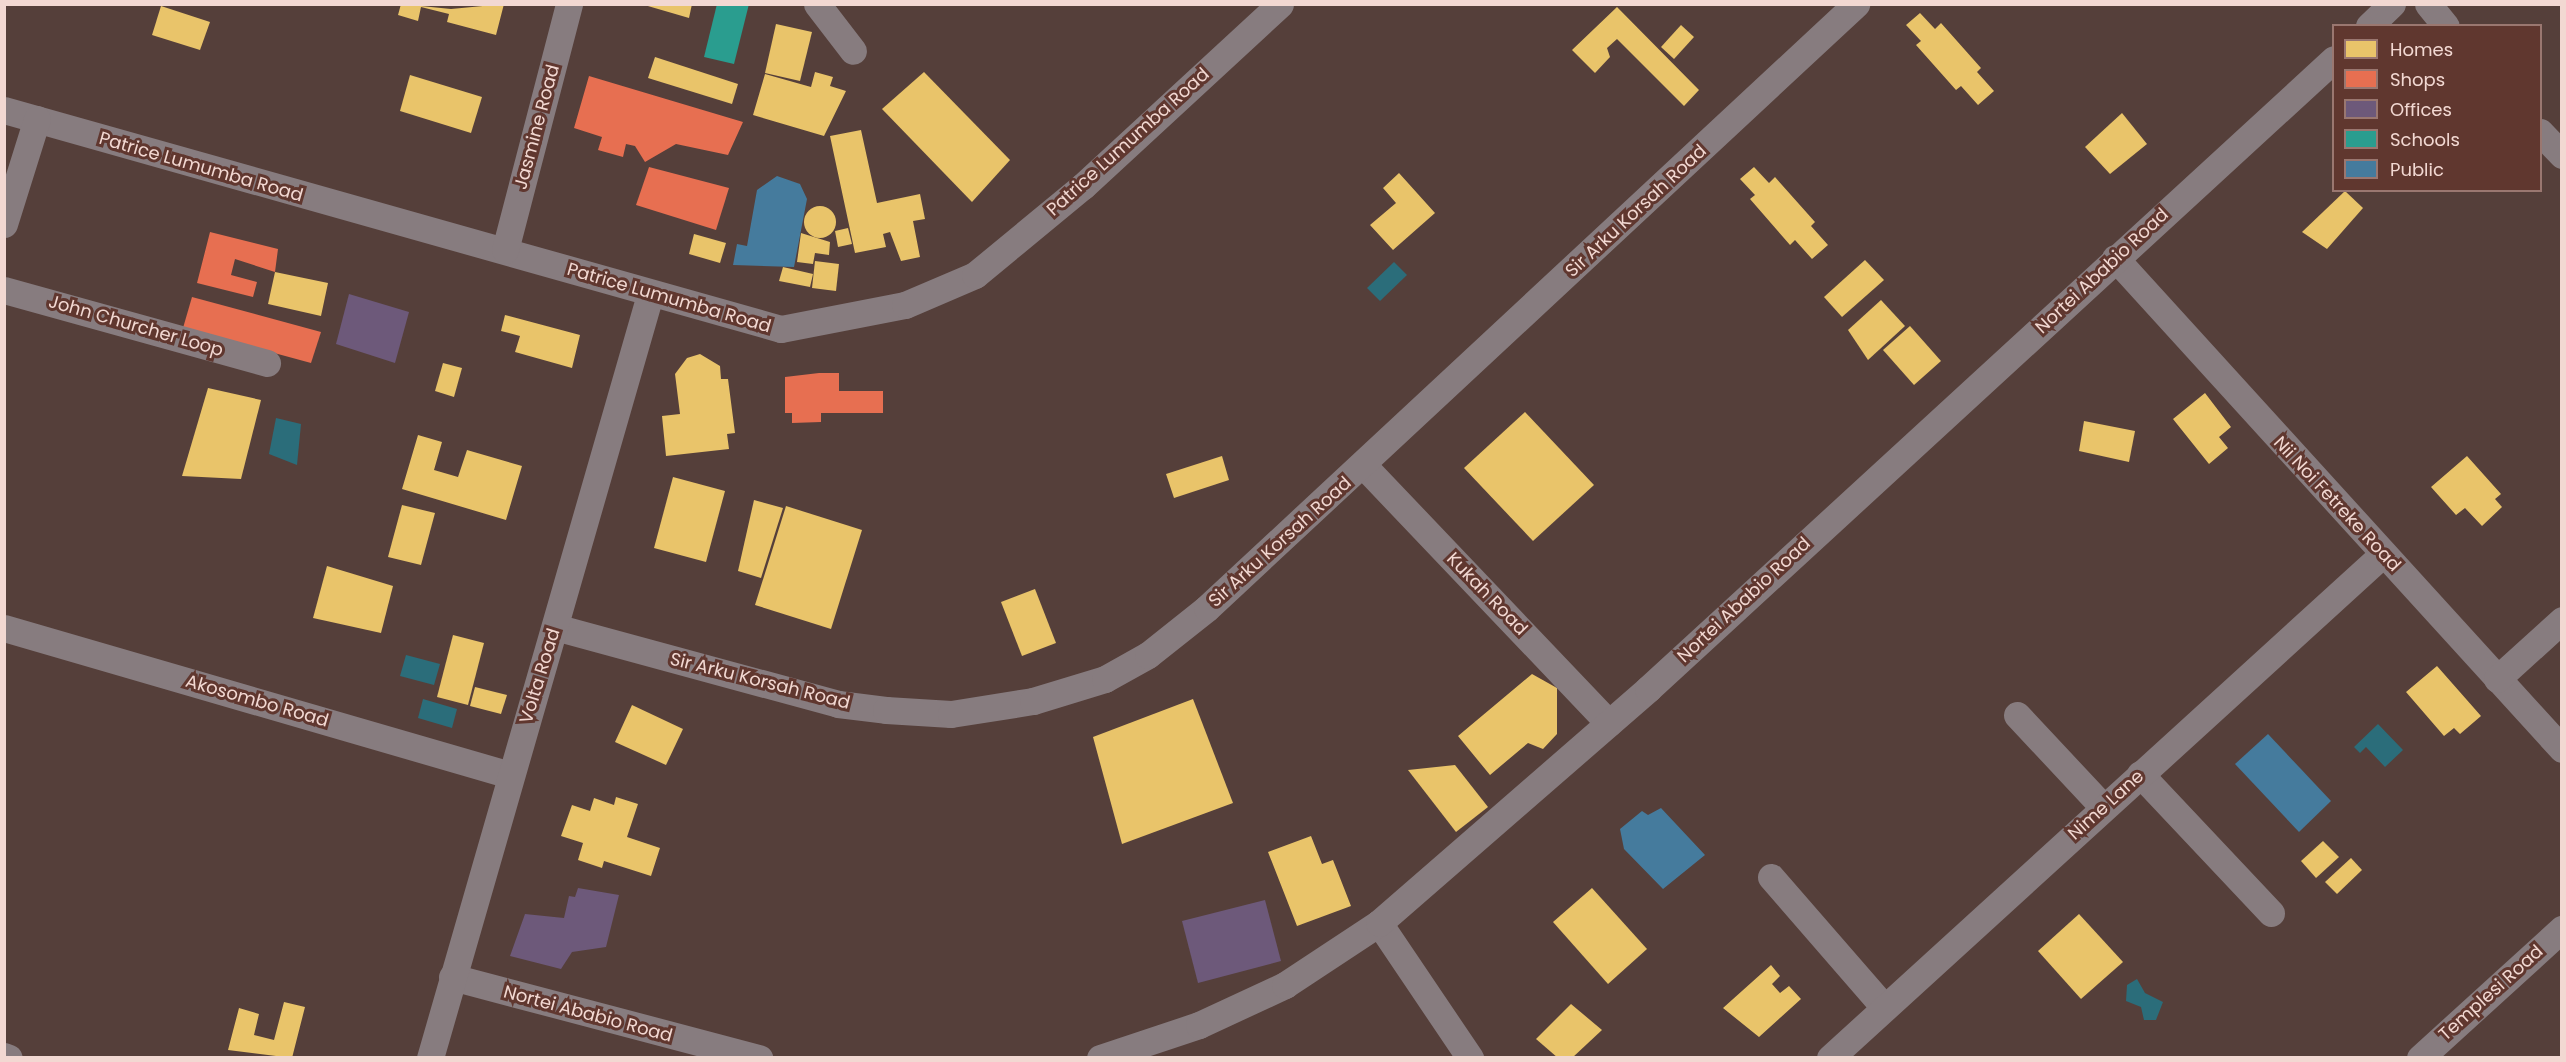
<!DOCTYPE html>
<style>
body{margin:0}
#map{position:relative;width:2566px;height:1062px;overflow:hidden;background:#553f3a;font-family:Poppins,sans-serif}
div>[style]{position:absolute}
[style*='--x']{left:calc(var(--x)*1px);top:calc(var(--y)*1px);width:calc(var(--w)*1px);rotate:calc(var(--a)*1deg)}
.water>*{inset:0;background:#2b6d7a}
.homes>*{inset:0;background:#e9c46a}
.round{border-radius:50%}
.shops>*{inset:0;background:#e76f51}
.offices>*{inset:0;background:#6d597a}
.schools>*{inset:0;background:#2a9d8f}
.public>*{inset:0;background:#457b9d}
.minor>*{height:27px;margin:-13.5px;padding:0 13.5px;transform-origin:13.5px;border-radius:13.5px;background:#877c7f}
span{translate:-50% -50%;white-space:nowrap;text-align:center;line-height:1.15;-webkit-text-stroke:6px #60372f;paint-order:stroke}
.street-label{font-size:18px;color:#f2d8d2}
.frame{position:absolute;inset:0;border:6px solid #f2d8d2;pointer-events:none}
.legend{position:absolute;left:2332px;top:24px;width:210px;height:168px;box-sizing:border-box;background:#60372f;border:2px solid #9a7770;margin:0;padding:8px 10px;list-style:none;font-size:18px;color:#f2d8d2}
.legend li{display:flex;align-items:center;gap:12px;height:30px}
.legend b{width:30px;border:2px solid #9a7770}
</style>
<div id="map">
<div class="water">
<i style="clip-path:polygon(1394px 262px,1407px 275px,1380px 301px,1367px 288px)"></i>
<i style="clip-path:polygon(276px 418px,301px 424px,297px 465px,269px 454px)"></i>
<i style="clip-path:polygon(406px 655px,440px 664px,434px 685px,400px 676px)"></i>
<i style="clip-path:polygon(423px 699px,457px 709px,452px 728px,418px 718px)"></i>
<i style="clip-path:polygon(2378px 724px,2403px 750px,2385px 767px,2366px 747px,2360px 753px,2354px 747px)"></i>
<i style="clip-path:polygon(2137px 979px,2145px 993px,2163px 1002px,2156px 1020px,2144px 1020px,2141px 1007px,2126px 1001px,2127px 985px)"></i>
</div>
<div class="homes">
<i style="clip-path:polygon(401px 4px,451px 9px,504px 4px,496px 35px,447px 22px,449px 14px,421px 7px,418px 21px,398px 15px)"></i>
<i style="clip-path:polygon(641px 4px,692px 4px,689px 18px)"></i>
<i style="clip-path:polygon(161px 6px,210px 22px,200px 50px,152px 35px)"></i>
<i style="clip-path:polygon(1617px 7px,1699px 90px,1684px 106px,1617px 39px,1607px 48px,1610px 57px,1595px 73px,1572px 50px)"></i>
<i style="clip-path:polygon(1920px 13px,1935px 29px,1941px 23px,1981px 68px,1977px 72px,1994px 91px,1978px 105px,1961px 86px,1956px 90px,1916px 45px,1921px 41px,1906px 25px)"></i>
<i style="clip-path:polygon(776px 24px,812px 32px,800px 81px,765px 73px)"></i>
<i style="clip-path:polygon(1681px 25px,1694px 37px,1674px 59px,1661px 47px)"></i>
<i style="clip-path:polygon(655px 57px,738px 84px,732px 104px,648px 78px)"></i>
<i style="clip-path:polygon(815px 72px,833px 77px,830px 86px,846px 91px,824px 136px,753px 115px,765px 74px,811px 87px)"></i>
<i style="clip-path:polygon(924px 72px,1010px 160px,972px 202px,882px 109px)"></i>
<i style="clip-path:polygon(410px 75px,482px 97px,471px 133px,400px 111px)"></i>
<i style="clip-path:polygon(2122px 113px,2147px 144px,2110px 174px,2085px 147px)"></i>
<i style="clip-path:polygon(861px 130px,877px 203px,920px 194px,925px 219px,913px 221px,920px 257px,901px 261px,890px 232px,883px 234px,886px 247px,855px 253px,830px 136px)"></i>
<i style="clip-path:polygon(1754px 167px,1769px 183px,1775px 177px,1815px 222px,1811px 226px,1828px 245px,1812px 259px,1795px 240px,1790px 245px,1750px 199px,1755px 195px,1740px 179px)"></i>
<i style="clip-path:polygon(1399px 173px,1435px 213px,1393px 250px,1370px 225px,1396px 203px,1383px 188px)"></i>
<i style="clip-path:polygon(2345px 191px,2363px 208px,2327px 249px,2302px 232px)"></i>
<i class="round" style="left:804px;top:206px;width:32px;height:32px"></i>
<i style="clip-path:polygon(848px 228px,852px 244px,838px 247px,835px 231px)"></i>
<i style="clip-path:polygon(801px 233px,830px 242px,829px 255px,815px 253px,813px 264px,797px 262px)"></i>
<i style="clip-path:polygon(694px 234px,726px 243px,720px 263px,689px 254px)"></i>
<i style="clip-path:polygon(1865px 260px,1884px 280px,1842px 317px,1824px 297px)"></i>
<i style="clip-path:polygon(815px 261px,839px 264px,836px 291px,812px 288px)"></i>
<i style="clip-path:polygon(783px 267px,813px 274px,810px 287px,779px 281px)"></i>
<i style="clip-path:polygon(275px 272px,328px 283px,321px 316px,268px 304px)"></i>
<i style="clip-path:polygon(1881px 300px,1905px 326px,1868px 360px,1848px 330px)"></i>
<i style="clip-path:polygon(505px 315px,580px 335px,572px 368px,515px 352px,520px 336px,501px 331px)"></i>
<i style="clip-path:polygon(1910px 326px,1941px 361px,1914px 385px,1883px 350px)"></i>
<i style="clip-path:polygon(700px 354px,720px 366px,721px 379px,728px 379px,735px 433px,727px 434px,729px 449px,666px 456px,662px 416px,680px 414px,675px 374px,687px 358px)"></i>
<i style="clip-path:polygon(443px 363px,462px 368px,454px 397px,435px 391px)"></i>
<i style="clip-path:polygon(208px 388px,261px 400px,241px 479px,182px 476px)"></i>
<i style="clip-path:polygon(2205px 393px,2231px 427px,2219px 437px,2228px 448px,2209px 464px,2173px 419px)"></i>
<i style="clip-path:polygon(1525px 412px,1594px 485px,1533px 541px,1464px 468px)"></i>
<i style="clip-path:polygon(2084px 421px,2135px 431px,2129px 462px,2079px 451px)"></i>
<i style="clip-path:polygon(418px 435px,442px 442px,434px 470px,458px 477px,467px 450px,522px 466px,506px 520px,402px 489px)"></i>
<i style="clip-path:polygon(1222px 456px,1229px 480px,1174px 498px,1166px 474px)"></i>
<i style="clip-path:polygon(2467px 456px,2501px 494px,2495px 499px,2502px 507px,2482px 526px,2465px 508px,2456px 515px,2431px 487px)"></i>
<i style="clip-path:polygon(673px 477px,725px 491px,706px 562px,654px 548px)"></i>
<i style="clip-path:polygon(754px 500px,783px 508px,761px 578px,738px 571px)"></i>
<i style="clip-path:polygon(402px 505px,435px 513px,421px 565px,388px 557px)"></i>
<i style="clip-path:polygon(786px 506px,862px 530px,831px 629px,755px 605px)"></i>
<i style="clip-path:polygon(327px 566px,393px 586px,381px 633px,313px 618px)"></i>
<i style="clip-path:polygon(1035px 589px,1056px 643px,1022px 656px,1001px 602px)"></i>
<i style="clip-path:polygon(453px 635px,484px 643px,468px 705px,437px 697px)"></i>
<i style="clip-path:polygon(2437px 666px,2481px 716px,2460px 734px,2454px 728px,2444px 736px,2406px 692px)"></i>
<i style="clip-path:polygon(1532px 674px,1557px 688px,1557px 734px,1543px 749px,1528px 743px,1490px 775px,1458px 736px)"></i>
<i style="clip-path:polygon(475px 687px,507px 695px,501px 714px,470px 706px)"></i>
<i style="clip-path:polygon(1193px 699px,1233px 803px,1122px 844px,1093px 737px)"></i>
<i style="clip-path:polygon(632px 705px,683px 729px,666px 765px,615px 742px)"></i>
<i style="clip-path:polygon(1455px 765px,1488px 807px,1456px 832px,1408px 770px)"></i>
<i style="clip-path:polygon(616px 797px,638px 804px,627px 837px,660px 848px,651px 876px,604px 861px,602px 868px,578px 860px,583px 843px,561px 836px,572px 805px,590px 811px,594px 798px,614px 805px)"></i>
<i style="clip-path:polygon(1311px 836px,1322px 864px,1333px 860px,1351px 906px,1297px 926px,1268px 852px)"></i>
<i style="clip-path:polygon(2323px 841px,2339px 857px,2316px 878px,2301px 861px)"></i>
<i style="clip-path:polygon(2351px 858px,2362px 870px,2337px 894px,2325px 882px)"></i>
<i style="clip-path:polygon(1592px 888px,1647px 949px,1608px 984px,1553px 922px)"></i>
<i style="clip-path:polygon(2079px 914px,2123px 962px,2081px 999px,2038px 951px)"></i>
<i style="clip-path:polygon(1771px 965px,1780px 976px,1772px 984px,1780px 993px,1789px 986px,1801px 999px,1759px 1037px,1723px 1008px)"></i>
<i style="clip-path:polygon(284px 1002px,305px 1007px,292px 1058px,228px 1050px,239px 1008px,259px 1014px,254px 1035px,274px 1040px)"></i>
<i style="clip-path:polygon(1571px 1004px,1602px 1030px,1572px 1058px,1558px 1058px,1536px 1039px)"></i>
</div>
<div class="shops">
<i style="clip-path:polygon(589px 76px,743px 122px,728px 155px,676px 144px,645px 162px,635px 146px,626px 144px,623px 157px,598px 150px,602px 137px,574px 128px)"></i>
<i style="clip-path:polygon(649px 167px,729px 188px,716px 230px,636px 205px)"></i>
<i style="clip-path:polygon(210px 232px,278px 249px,275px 272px,235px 259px,231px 275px,257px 282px,253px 297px,197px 283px)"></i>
<i style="clip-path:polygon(192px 297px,321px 332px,311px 363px,183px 328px)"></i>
<i style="clip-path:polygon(819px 373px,839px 373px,839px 391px,883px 391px,883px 413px,821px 413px,821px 422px,792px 423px,792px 413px,785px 413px,785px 377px)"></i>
</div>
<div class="offices">
<i style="clip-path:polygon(349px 294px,409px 312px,395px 363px,336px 344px)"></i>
<i style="clip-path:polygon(578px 888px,619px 895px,606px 947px,572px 952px,561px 969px,510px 956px,525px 914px,564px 918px,569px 896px,575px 897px)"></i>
<i style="clip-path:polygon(1265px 900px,1281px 961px,1198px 983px,1182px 921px)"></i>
</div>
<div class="schools">
<i style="clip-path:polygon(717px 4px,749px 4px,734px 64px,704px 57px)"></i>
</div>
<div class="public">
<i style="clip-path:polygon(777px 176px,800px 184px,807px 199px,794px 267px,733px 265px,737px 244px,747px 246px,757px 190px)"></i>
<i style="clip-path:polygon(2268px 734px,2331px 801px,2299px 832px,2235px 764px)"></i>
<i style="clip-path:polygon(1661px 808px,1705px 855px,1663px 889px,1624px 849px,1620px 829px,1642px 811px,1648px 815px)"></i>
</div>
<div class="minor">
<i style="--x:817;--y:4;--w:59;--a:52.5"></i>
<i style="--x:2428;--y:4;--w:28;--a:51"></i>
<i style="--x:2369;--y:26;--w:32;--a:-44"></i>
<i style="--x:4;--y:110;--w:807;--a:15.74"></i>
<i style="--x:781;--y:329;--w:126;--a:-11"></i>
<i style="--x:905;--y:305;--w:76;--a:-23.2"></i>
<i style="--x:975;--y:275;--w:140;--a:-39.5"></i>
<i style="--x:1083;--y:186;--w:268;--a:-42.7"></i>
<i style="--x:2540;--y:132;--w:32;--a:46"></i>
<i style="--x:4;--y:224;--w:110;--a:-72.6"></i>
<i style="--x:505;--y:250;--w:254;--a:-75.4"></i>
<i style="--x:2115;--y:258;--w:664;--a:47.69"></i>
<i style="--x:4;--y:290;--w:273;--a:15.5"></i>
<i style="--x:1364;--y:466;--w:355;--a:46.4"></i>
<i style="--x:555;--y:627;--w:293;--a:15.2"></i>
<i style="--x:838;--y:704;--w:48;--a:7.1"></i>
<i style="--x:886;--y:710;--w:65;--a:3.5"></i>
<i style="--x:951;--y:714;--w:83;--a:-9"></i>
<i style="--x:1033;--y:701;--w:75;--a:-17"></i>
<i style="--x:1105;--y:679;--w:49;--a:-29.2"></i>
<i style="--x:1148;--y:655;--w:75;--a:-38.5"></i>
<i style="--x:1207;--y:608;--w:887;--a:-42.94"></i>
<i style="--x:4;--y:628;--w:527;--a:16.2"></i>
<i style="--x:2497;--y:679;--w:88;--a:-42.2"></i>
<i style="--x:2017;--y:715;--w:126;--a:46.9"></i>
<i style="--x:2140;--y:774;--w:191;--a:46.7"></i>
<i style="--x:1771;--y:877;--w:171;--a:49"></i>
<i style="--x:1379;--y:923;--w:163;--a:56"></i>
<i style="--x:452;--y:977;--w:318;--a:14.8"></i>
<i style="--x:4;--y:1056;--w:5;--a:22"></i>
<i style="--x:430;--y:1058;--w:794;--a:-73.92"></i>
<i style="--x:1100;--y:1058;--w:104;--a:-18.4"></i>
<i style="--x:1199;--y:1025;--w:95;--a:-24.9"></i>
<i style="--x:1285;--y:985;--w:113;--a:-33.4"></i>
<i style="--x:1379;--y:923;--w:357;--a:-41"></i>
<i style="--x:1648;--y:689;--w:931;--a:-42.56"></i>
<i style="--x:1830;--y:1058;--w:748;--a:-42.35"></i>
<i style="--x:2420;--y:1058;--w:192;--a:-42.3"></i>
</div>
<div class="street-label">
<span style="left:537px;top:127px;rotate:-75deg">Jasmine Road</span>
<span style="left:1128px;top:142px;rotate:-42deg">Patrice Lumumba Road</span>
<span style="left:201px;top:167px;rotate:16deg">Patrice Lumumba Road</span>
<span style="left:1636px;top:211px;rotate:-43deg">Sir Arku Korsah Road</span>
<span style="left:2102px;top:271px;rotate:-43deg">Nortei Ababio Road</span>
<span style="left:669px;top:298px;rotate:16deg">Patrice Lumumba Road</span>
<span style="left:136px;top:326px;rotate:16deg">John Churcher Loop</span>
<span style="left:2337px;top:504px;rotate:47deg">Nii Noi Fetreke Road</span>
<span style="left:1280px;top:542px;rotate:-42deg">Sir Arku Korsah Road</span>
<span style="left:1487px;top:594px;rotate:46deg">Kukah Road</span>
<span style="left:1744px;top:600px;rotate:-43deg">Nortei Ababio Road</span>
<span style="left:540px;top:676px;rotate:-73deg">Volta Road</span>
<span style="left:760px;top:681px;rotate:14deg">Sir Arku Korsah Road</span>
<span style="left:257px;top:701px;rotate:16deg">Akosombo Road</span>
<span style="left:2106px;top:805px;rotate:-42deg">Nime Lane</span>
<span style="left:2491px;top:993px;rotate:-42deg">Templesi Road</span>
<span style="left:588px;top:1014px;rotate:15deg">Nortei Ababio Road</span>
</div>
<div class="frame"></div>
<ul class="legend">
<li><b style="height:16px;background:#e9c46a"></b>Homes</li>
<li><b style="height:16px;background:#e76f51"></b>Shops</li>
<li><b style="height:16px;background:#6d597a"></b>Offices</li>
<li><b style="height:16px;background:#2a9d8f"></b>Schools</li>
<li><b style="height:16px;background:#457b9d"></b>Public</li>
</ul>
</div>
